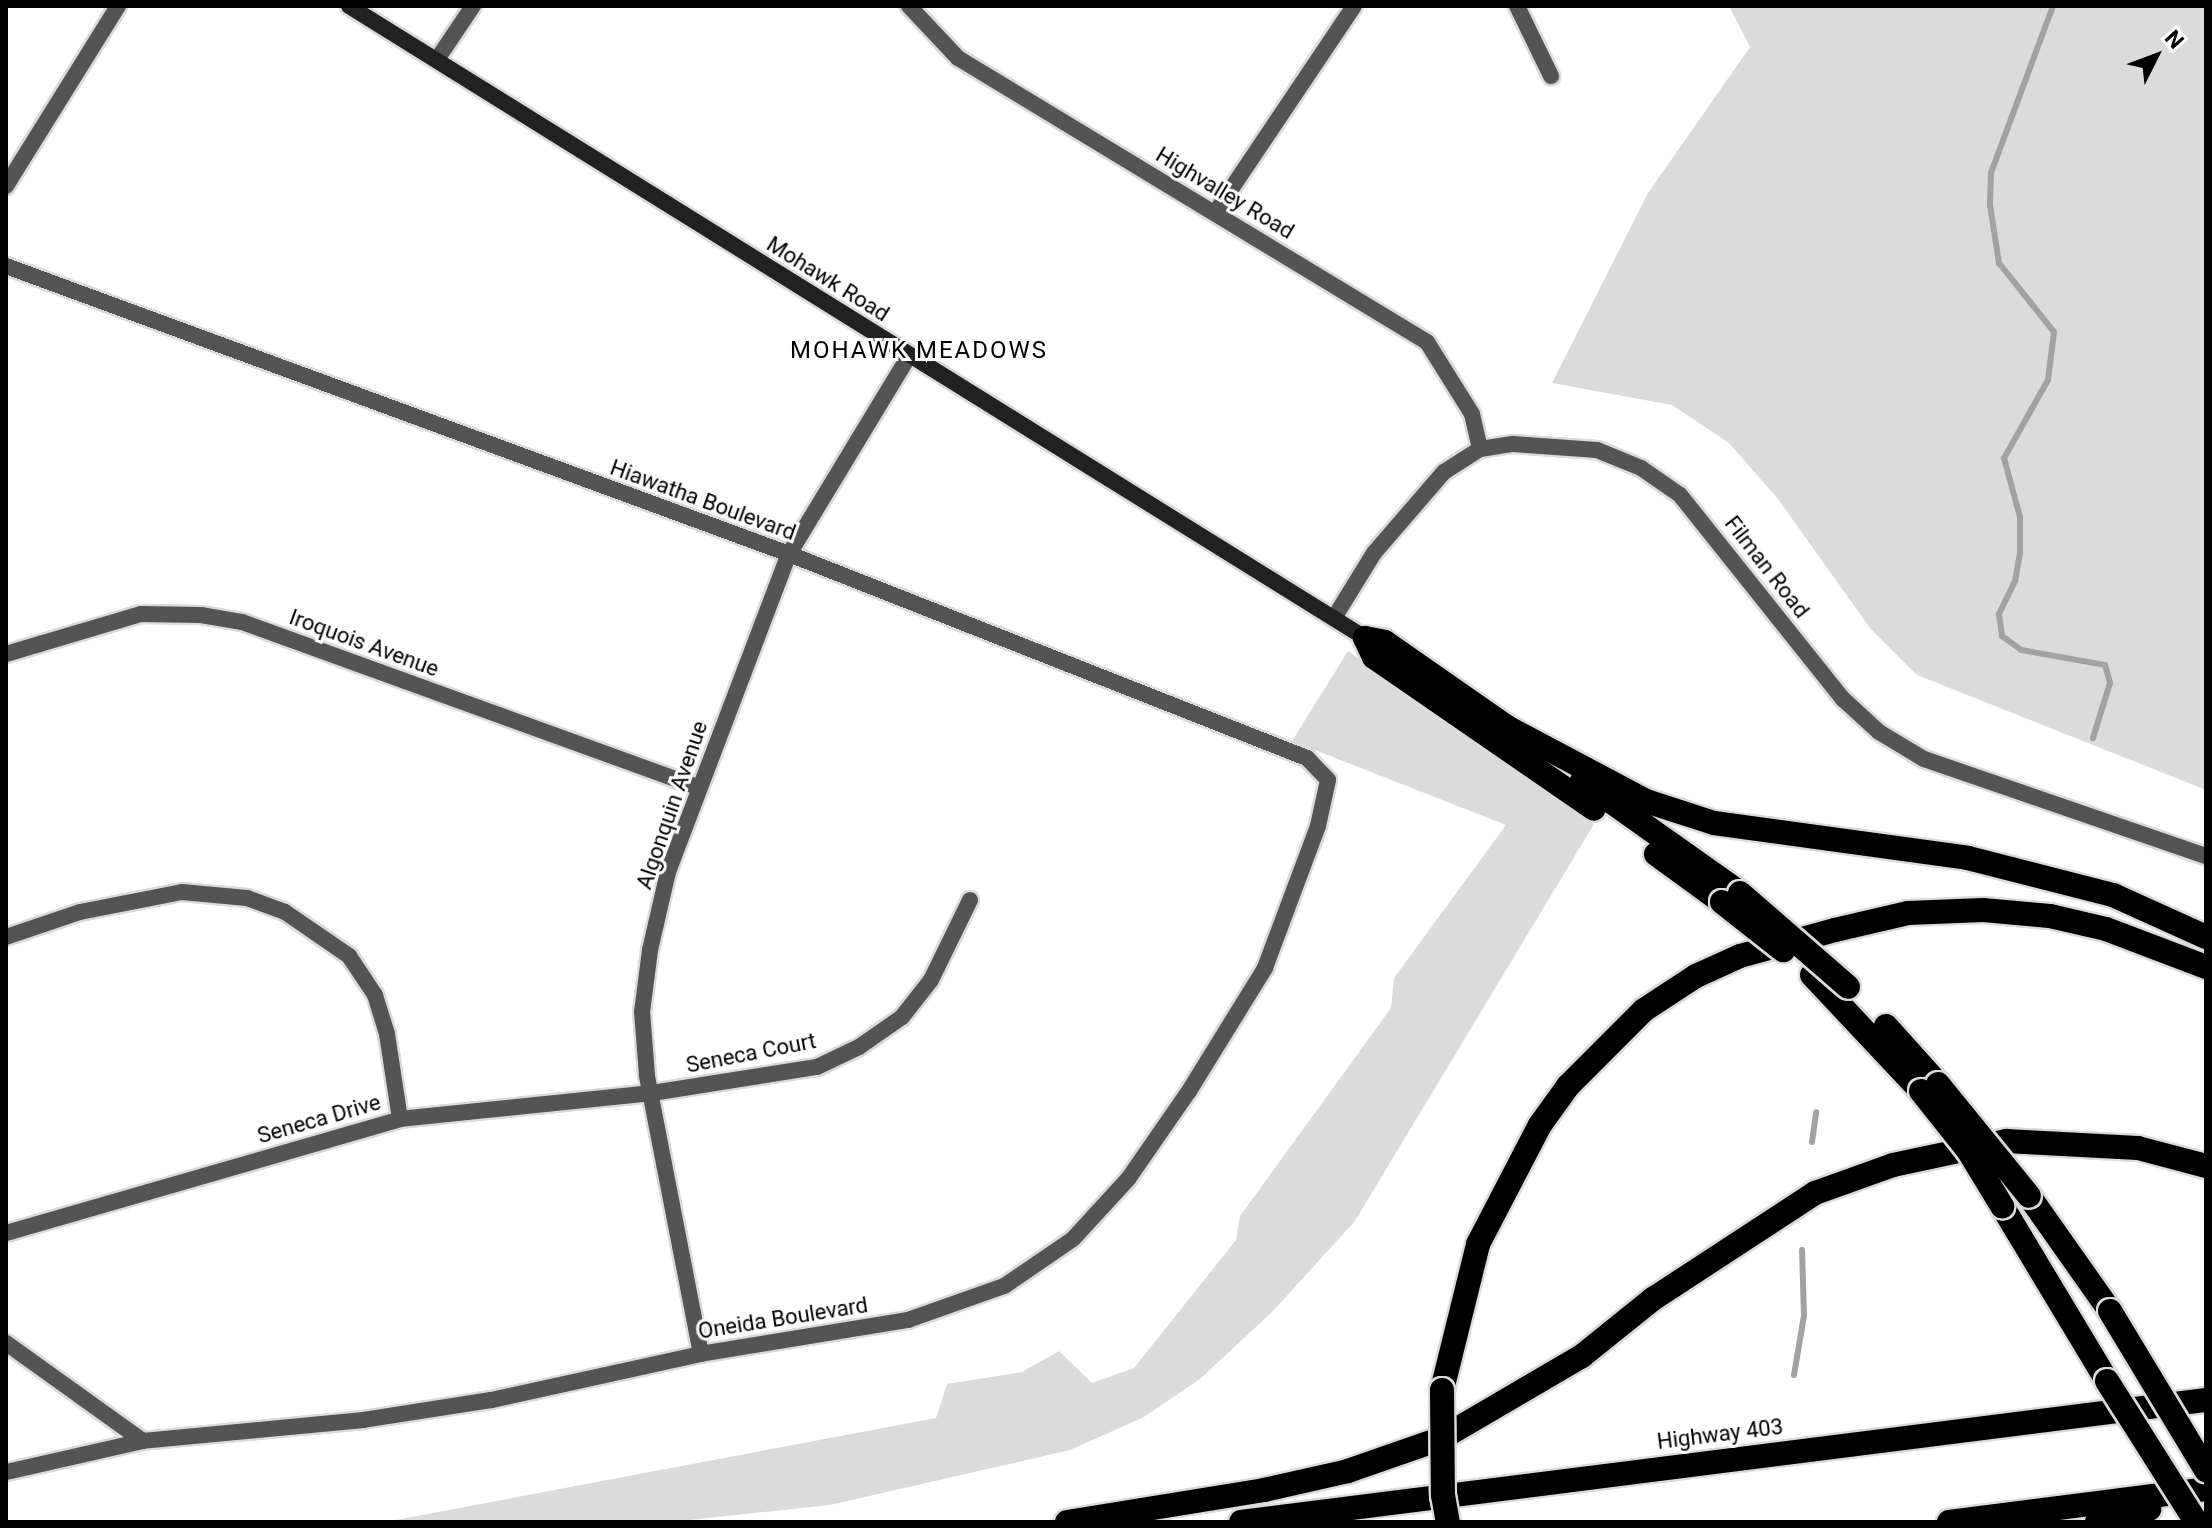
<!DOCTYPE html>
<style>
body{margin:0}
#map{position:relative;width:2212px;height:1528px;overflow:hidden;background:#fff;font-family:Roboto,sans-serif}
div>[style]{position:absolute}
[style*='--x']{left:calc(var(--x)*1px);top:calc(var(--y)*1px);width:calc(var(--w)*1px);rotate:calc(var(--a)*1deg)}
.green>*{inset:0;background:#dbdbdb}
.stream>*{height:6px;margin:-3px;padding:0 3px;transform-origin:3px;border-radius:3px;background:#a2a2a2}
.roads{filter:drop-shadow(2px 0 #dbdbdb) drop-shadow(-2px 0 #dbdbdb) drop-shadow(0 2px #dbdbdb) drop-shadow(0 -2px #dbdbdb)}
.minor>*{height:16px;margin:-8px;padding:0 8px;transform-origin:8px;border-radius:8px;background:#545454}
.secondary>*{height:16px;margin:-8px;padding:0 8px;transform-origin:8px;border-radius:8px;background:#212121}
.motorway>*{height:24px;margin:-12px;padding:0 12px;transform-origin:12px;border-radius:12px;background:#000}
.bridges{filter:drop-shadow(2px 0 #dbdbdb) drop-shadow(-2px 0 #dbdbdb) drop-shadow(0 2px #dbdbdb) drop-shadow(0 -2px #dbdbdb)}
.motorway-bridge>*{height:24px;margin:-12px;padding:0 12px;transform-origin:12px;border-radius:12px;background:#000}
span{translate:-50% -50%;white-space:nowrap;text-align:center;line-height:1.15;-webkit-text-stroke:6px #fff;paint-order:stroke}
.street-label{font-size:22px;color:#000}
.neighbourhood-label{font-size:24px;color:#000;letter-spacing:2px}
.frame{position:absolute;inset:0;border:8px solid #000;pointer-events:none}
.north{position:absolute;left:2116px;top:16px;width:80px;height:80px;-webkit-text-stroke:6px #fff;paint-order:stroke;rotate:48deg;font-size:22px;font-weight:700;line-height:32px;text-align:center;color:#000}
.north::after{content:'';display:block;margin:auto;width:28px;height:36px;background:#000;clip-path:polygon(50% 0,100% 100%,50% 72%,0 100%)}
</style>
<div id="map">
<div class="green">
<i style="clip-path:polygon(1729px 6px,2206px 6px,2206px 790px,1917px 675px,1870px 628px,1778px 499px,1729px 443px,1672px 405px,1552px 383px,1648px 193px,1750px 47px)"></i>
<i style="clip-path:polygon(1348px 651px,1594px 824px,1355px 1221px,1273px 1311px,1200px 1379px,1144px 1417px,1070px 1450px,830px 1505px,671px 1522px,385px 1522px,936px 1418px,947px 1384px,1022px 1372px,1059px 1351px,1092px 1383px,1134px 1368px,1236px 1240px,1240px 1216px,1391px 1008px,1394px 978px,1506px 825px,1292px 741px)"></i>
</div>
<div class="stream">
<i style="--x:2053;--y:6;--w:178;--a:110.4"></i>
<i style="--x:1991;--y:173;--w:32;--a:92"></i>
<i style="--x:1990;--y:205;--w:59;--a:81.2"></i>
<i style="--x:1999;--y:263;--w:88;--a:51.4"></i>
<i style="--x:2054;--y:332;--w:48;--a:97.1"></i>
<i style="--x:2048;--y:380;--w:90;--a:119.4"></i>
<i style="--x:2004;--y:458;--w:61;--a:74.8"></i>
<i style="--x:2020;--y:517;--w:36;--a:90"></i>
<i style="--x:2020;--y:553;--w:28;--a:100"></i>
<i style="--x:2015;--y:581;--w:37;--a:116"></i>
<i style="--x:1999;--y:614;--w:22;--a:82"></i>
<i style="--x:2002;--y:636;--w:24;--a:36"></i>
<i style="--x:2021;--y:650;--w:85;--a:10.1"></i>
<i style="--x:2105;--y:665;--w:19;--a:74"></i>
<i style="--x:2110;--y:683;--w:58;--a:107.2"></i>
<i style="--x:1812;--y:1142;--w:30;--a:-82"></i>
<i style="--x:1794;--y:1375;--w:60;--a:-80.4"></i>
<i style="--x:1804;--y:1316;--w:66;--a:-91.7"></i>
</div>
<div class="roads">
<div class="minor">
<i style="--x:909;--y:6;--w:71;--a:46.7"></i>
<i style="--x:958;--y:58;--w:548;--a:31.2"></i>
<i style="--x:1427;--y:342;--w:85;--a:58"></i>
<i style="--x:1472;--y:414;--w:36;--a:77"></i>
<i style="--x:1517;--y:6;--w:78;--a:64.1"></i>
<i style="--x:438;--y:58;--w:63;--a:-56.1"></i>
<i style="--x:6;--y:186;--w:212;--a:-58.1"></i>
<i style="--x:1215;--y:213;--w:249;--a:-56.1"></i>
<i style="--x:6;--y:266;--w:834;--a:20.19"></i>
<i style="--x:789;--y:554;--w:557;--a:21.5"></i>
<i style="--x:1307;--y:758;--w:30;--a:46"></i>
<i style="--x:1328;--y:780;--w:47;--a:102.3"></i>
<i style="--x:1318;--y:826;--w:152;--a:110.5"></i>
<i style="--x:1265;--y:968;--w:145;--a:121.7"></i>
<i style="--x:1189;--y:1091;--w:107;--a:124.7"></i>
<i style="--x:1128;--y:1179;--w:81;--a:132.5"></i>
<i style="--x:1073;--y:1239;--w:83;--a:145.7"></i>
<i style="--x:1004;--y:1286;--w:102;--a:160.5"></i>
<i style="--x:908;--y:1320;--w:210;--a:170.7"></i>
<i style="--x:701;--y:1354;--w:215;--a:167.6"></i>
<i style="--x:491;--y:1400;--w:129;--a:171.1"></i>
<i style="--x:364;--y:1420;--w:222;--a:174.6"></i>
<i style="--x:143;--y:1441;--w:140;--a:167.2"></i>
<i style="--x:1334;--y:618;--w:76;--a:-58.4"></i>
<i style="--x:1374;--y:553;--w:107;--a:-49.2"></i>
<i style="--x:1444;--y:472;--w:43;--a:-32.6"></i>
<i style="--x:1480;--y:449;--w:33;--a:-9"></i>
<i style="--x:1513;--y:444;--w:84;--a:4.1"></i>
<i style="--x:1597;--y:450;--w:48;--a:22.2"></i>
<i style="--x:1641;--y:468;--w:47;--a:34.7"></i>
<i style="--x:1680;--y:495;--w:261;--a:51.4"></i>
<i style="--x:1843;--y:699;--w:49;--a:42.5"></i>
<i style="--x:1879;--y:732;--w:52;--a:31"></i>
<i style="--x:1924;--y:759;--w:298;--a:19"></i>
<i style="--x:6;--y:654;--w:141;--a:-16.5"></i>
<i style="--x:141;--y:614;--w:60;--a:1"></i>
<i style="--x:201;--y:615;--w:42;--a:9.7"></i>
<i style="--x:242;--y:622;--w:486;--a:19.9"></i>
<i style="--x:6;--y:937;--w:78;--a:-18.7"></i>
<i style="--x:80;--y:912;--w:104;--a:-11.1"></i>
<i style="--x:182;--y:892;--w:65;--a:5.3"></i>
<i style="--x:247;--y:898;--w:40;--a:20.2"></i>
<i style="--x:285;--y:912;--w:78;--a:34.5"></i>
<i style="--x:349;--y:956;--w:47;--a:56.3"></i>
<i style="--x:375;--y:995;--w:41;--a:72.9"></i>
<i style="--x:387;--y:1034;--w:86;--a:81.3"></i>
<i style="--x:6;--y:1233;--w:410;--a:-16.1"></i>
<i style="--x:400;--y:1119;--w:253;--a:-5.9"></i>
<i style="--x:652;--y:1093;--w:167;--a:-9"></i>
<i style="--x:817;--y:1067;--w:47;--a:-25.5"></i>
<i style="--x:859;--y:1047;--w:52;--a:-34.9"></i>
<i style="--x:902;--y:1017;--w:47;--a:-51.9"></i>
<i style="--x:931;--y:980;--w:89;--a:-64"></i>
<i style="--x:6;--y:1343;--w:168;--a:35.6"></i>
<i style="--x:701;--y:1354;--w:284;--a:-101"></i>
<i style="--x:647;--y:1075;--w:63;--a:-94.5"></i>
<i style="--x:642;--y:1012;--w:63;--a:-82.6"></i>
<i style="--x:650;--y:950;--w:80;--a:-77"></i>
<i style="--x:668;--y:872;--w:340;--a:-69.2"></i>
<i style="--x:789;--y:554;--w:232;--a:-58.8"></i>
</div>
<div class="secondary">
<i style="--x:349;--y:6;--w:1197;--a:31.88"></i>
</div>
<div class="motorway">
<i style="--x:1365;--y:638;--w:20;--a:11"></i>
<i style="--x:1385;--y:642;--w:161;--a:34.9"></i>
<i style="--x:1365;--y:638;--w:21;--a:65"></i>
<i style="--x:1374;--y:657;--w:267;--a:34.6"></i>
<i style="--x:1505;--y:726;--w:160;--a:28"></i>
<i style="--x:1646;--y:801;--w:71;--a:17.9"></i>
<i style="--x:1714;--y:823;--w:256;--a:7.8"></i>
<i style="--x:1968;--y:858;--w:150;--a:14.3"></i>
<i style="--x:2113;--y:895;--w:102;--a:24.3"></i>
<i style="--x:1582;--y:781;--w:194;--a:35.3"></i>
<i style="--x:1656;--y:854;--w:82;--a:36"></i>
<i style="--x:1812;--y:975;--w:159;--a:46.8"></i>
<i style="--x:1886;--y:1026;--w:78;--a:48.1"></i>
<i style="--x:2029;--y:1196;--w:141;--a:54.8"></i>
<i style="--x:2002;--y:1206;--w:204;--a:59"></i>
<i style="--x:1442;--y:1390;--w:150;--a:-76.1"></i>
<i style="--x:1478;--y:1244;--w:134;--a:-62.5"></i>
<i style="--x:1540;--y:1125;--w:48;--a:-54.3"></i>
<i style="--x:1568;--y:1086;--w:107;--a:-45"></i>
<i style="--x:1644;--y:1010;--w:62;--a:-33.2"></i>
<i style="--x:1696;--y:976;--w:48;--a:-24.4"></i>
<i style="--x:1740;--y:956;--w:98;--a:-15.3"></i>
<i style="--x:1835;--y:930;--w:75;--a:-13.1"></i>
<i style="--x:1908;--y:913;--w:75;--a:-2.3"></i>
<i style="--x:1983;--y:910;--w:67;--a:5.1"></i>
<i style="--x:2050;--y:916;--w:57;--a:13.1"></i>
<i style="--x:2106;--y:929;--w:107;--a:20.8"></i>
<i style="--x:1067;--y:1522;--w:200;--a:-9.2"></i>
<i style="--x:1264;--y:1490;--w:86;--a:-12.7"></i>
<i style="--x:1348;--y:1471;--w:97;--a:-19.2"></i>
<i style="--x:1440;--y:1439;--w:164;--a:-30.3"></i>
<i style="--x:1582;--y:1356;--w:91;--a:-38.8"></i>
<i style="--x:1653;--y:1299;--w:194;--a:-33.2"></i>
<i style="--x:1815;--y:1193;--w:83;--a:-19.7"></i>
<i style="--x:1893;--y:1165;--w:116;--a:-12"></i>
<i style="--x:2006;--y:1141;--w:132;--a:3"></i>
<i style="--x:2138;--y:1148;--w:70;--a:14.8"></i>
<i style="--x:1241;--y:1522;--w:973;--a:-7.21"></i>
<i style="--x:1949;--y:1522;--w:259;--a:-7.3"></i>
<i style="--x:2097;--y:1522;--w:54;--a:-14"></i>
</div>
</div>
<div class="bridges">
<div class="motorway-bridge">
<i style="--x:1740;--y:893;--w:143;--a:41"></i>
<i style="--x:1722;--y:902;--w:78;--a:38.2"></i>
<i style="--x:1938;--y:1084;--w:144;--a:50.9"></i>
<i style="--x:1921;--y:1091;--w:75;--a:51.5"></i>
<i style="--x:1968;--y:1150;--w:66;--a:58.7"></i>
<i style="--x:2110;--y:1311;--w:186;--a:58.9"></i>
<i style="--x:2107;--y:1381;--w:167;--a:57.7"></i>
<i style="--x:1442;--y:1390;--w:105;--a:89.5"></i>
<i style="--x:1443;--y:1495;--w:27;--a:80"></i>
</div>
</div>
<div class="street-label">
<span style="left:1225px;top:193px;rotate:31deg">Highvalley Road</span>
<span style="left:828px;top:279px;rotate:32deg">Mohawk Road</span>
<span style="left:703px;top:500px;rotate:20deg">Hiawatha Boulevard</span>
<span style="left:1767px;top:567px;rotate:52deg">Filman Road</span>
<span style="left:364px;top:643px;rotate:20deg">Iroquois Avenue</span>
<span style="left:672px;top:805px;rotate:-71deg">Algonquin Avenue</span>
<span style="left:751px;top:1053px;rotate:-11deg">Seneca Court</span>
<span style="left:319px;top:1119px;rotate:-16deg">Seneca Drive</span>
<span style="left:783px;top:1318px;rotate:-9deg">Oneida Boulevard</span>
<span style="left:1720px;top:1434px;rotate:-7deg">Highway 403</span>
</div>
<div class="neighbourhood-label">
<span style="left:919px;top:351px">MOHAWK MEADOWS</span>
</div>
<div class="frame"></div>
<div class="north">N</div>
</div>
